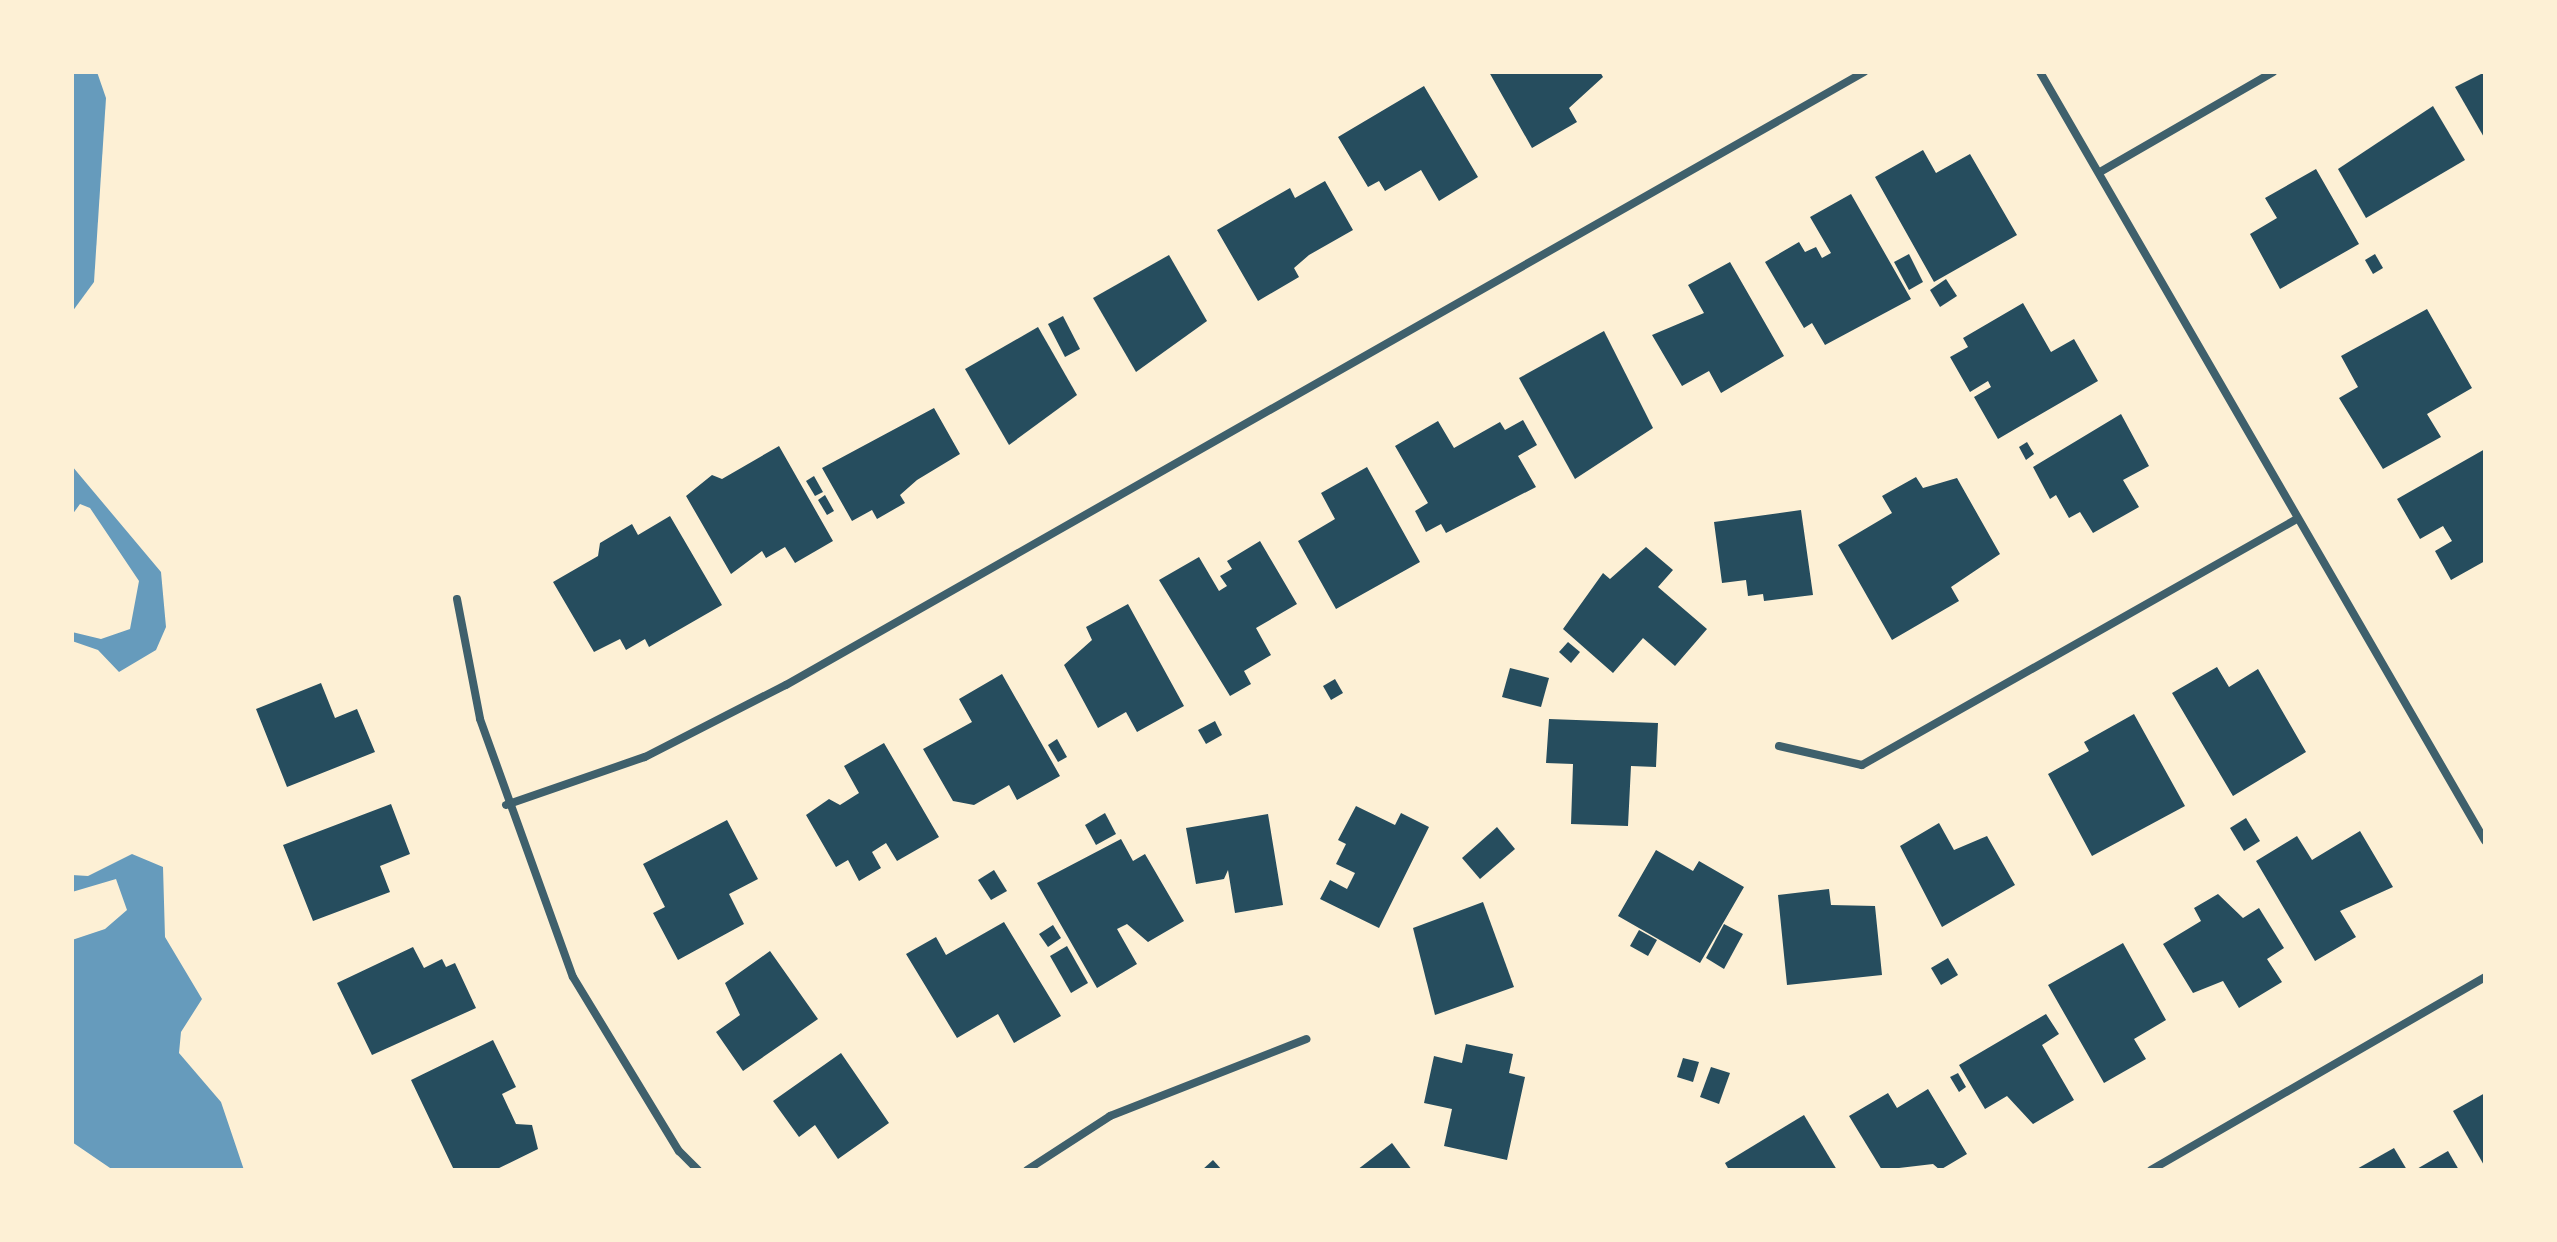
<!DOCTYPE html>
<style>
body{margin:0}
#map{position:relative;width:2557px;height:1242px;overflow:hidden;background:#fdf0d5;font-family:"Roboto Serif",serif}
div>[style]{position:absolute}
[style*='--x']{left:calc(var(--x)*1px);top:calc(var(--y)*1px);width:calc(var(--w)*1px);rotate:calc(var(--a)*1deg)}
.water>*{inset:0;background:#669bbc}
.building>*{inset:0;background:#264d5e}
.minor>*{height:8px;margin:-4px;padding:0 4px;transform-origin:4px;border-radius:4px;background:#3f606c}
span{translate:-50% -50%;white-space:nowrap;text-align:center;line-height:1.15;-webkit-text-stroke:8px #fdf0d5;paint-order:stroke}
.frame{position:absolute;inset:0;border:74px solid #fdf0d5;pointer-events:none}
</style>
<div id="map">
<div class="water">
<i style="clip-path:polygon(72px 72px,97px 72px,106px 98px,94px 282px,72px 312px)"></i>
<i style="clip-path:polygon(72px 466px,161px 572px,166px 627px,156px 650px,119px 672px,98px 650px,72px 641px,72px 632px,101px 639px,130px 629px,139px 581px,90px 508px,80px 504px,72px 515px)"></i>
<i style="clip-path:polygon(132px 854px,163px 867px,165px 937px,202px 999px,181px 1032px,179px 1053px,221px 1102px,244px 1170px,113px 1170px,72px 1142px,72px 940px,105px 929px,127px 910px,116px 879px,72px 892px,72px 875px,88px 876px)"></i>
</div>
<div class="building">
<i style="clip-path:polygon(1489px 72px,1600px 72px,1603px 77px,1569px 108px,1577px 122px,1532px 148px)"></i>
<i style="clip-path:polygon(2485px 72px,2485px 139px,2455px 87px)"></i>
<i style="clip-path:polygon(1424px 86px,1478px 177px,1439px 201px,1421px 170px,1385px 191px,1379px 181px,1368px 187px,1338px 137px)"></i>
<i style="clip-path:polygon(2433px 106px,2465px 160px,2366px 218px,2338px 169px)"></i>
<i style="clip-path:polygon(1923px 150px,1936px 173px,1970px 154px,2017px 235px,1934px 282px,1875px 177px)"></i>
<i style="clip-path:polygon(2316px 169px,2359px 244px,2280px 289px,2250px 234px,2277px 218px,2265px 198px)"></i>
<i style="clip-path:polygon(1325px 181px,1353px 230px,1309px 255px,1294px 268px,1299px 277px,1258px 301px,1217px 230px,1290px 188px,1295px 198px)"></i>
<i style="clip-path:polygon(1851px 194px,1911px 299px,1825px 345px,1812px 323px,1804px 328px,1765px 262px,1799px 242px,1805px 252px,1816px 247px,1822px 258px,1831px 253px,1810px 217px)"></i>
<i style="clip-path:polygon(1909px 254px,1923px 282px,1909px 290px,1894px 262px)"></i>
<i style="clip-path:polygon(2375px 254px,2383px 268px,2373px 274px,2365px 260px)"></i>
<i style="clip-path:polygon(1169px 255px,1207px 321px,1136px 372px,1093px 298px)"></i>
<i style="clip-path:polygon(1730px 262px,1784px 356px,1721px 393px,1709px 371px,1682px 386px,1652px 335px,1704px 313px,1688px 285px)"></i>
<i style="clip-path:polygon(1946px 279px,1957px 296px,1940px 307px,1930px 290px)"></i>
<i style="clip-path:polygon(2023px 303px,2051px 352px,2074px 339px,2098px 381px,1998px 439px,1974px 397px,1991px 387px,1988px 381px,1970px 392px,1950px 357px,1968px 347px,1963px 338px)"></i>
<i style="clip-path:polygon(2427px 309px,2472px 388px,2427px 414px,2441px 437px,2383px 469px,2339px 398px,2358px 387px,2341px 356px)"></i>
<i style="clip-path:polygon(1063px 316px,1080px 349px,1065px 357px,1048px 324px)"></i>
<i style="clip-path:polygon(1038px 327px,1077px 395px,1009px 445px,965px 369px)"></i>
<i style="clip-path:polygon(1604px 331px,1653px 428px,1575px 479px,1519px 378px)"></i>
<i style="clip-path:polygon(934px 408px,960px 454px,917px 480px,900px 495px,905px 503px,877px 519px,872px 510px,852px 521px,822px 468px)"></i>
<i style="clip-path:polygon(2121px 414px,2149px 466px,2123px 480px,2139px 507px,2093px 533px,2080px 512px,2069px 518px,2056px 495px,2050px 499px,2033px 467px)"></i>
<i style="clip-path:polygon(1523px 420px,1537px 445px,1518px 456px,1536px 487px,1446px 533px,1441px 524px,1426px 532px,1415px 511px,1428px 503px,1395px 446px,1438px 421px,1454px 448px,1500px 422px,1505px 430px)"></i>
<i style="clip-path:polygon(2027px 442px,2034px 454px,2026px 460px,2019px 447px)"></i>
<i style="clip-path:polygon(779px 446px,833px 541px,795px 563px,785px 547px,766px 558px,762px 551px,731px 574px,686px 496px,712px 475px,722px 479px)"></i>
<i style="clip-path:polygon(2485px 449px,2485px 561px,2451px 580px,2435px 551px,2452px 541px,2443px 526px,2420px 539px,2397px 499px)"></i>
<i style="clip-path:polygon(1367px 467px,1420px 562px,1336px 609px,1298px 541px,1335px 519px,1321px 493px)"></i>
<i style="clip-path:polygon(814px 476px,823px 492px,815px 496px,806px 481px)"></i>
<i style="clip-path:polygon(1916px 477px,1923px 488px,1957px 478px,2000px 554px,1951px 587px,1959px 601px,1892px 640px,1838px 545px,1892px 513px,1882px 496px)"></i>
<i style="clip-path:polygon(825px 495px,834px 511px,827px 515px,818px 500px)"></i>
<i style="clip-path:polygon(1801px 510px,1813px 595px,1764px 601px,1763px 594px,1748px 596px,1746px 580px,1722px 583px,1714px 522px)"></i>
<i style="clip-path:polygon(670px 516px,722px 605px,649px 647px,645px 639px,626px 650px,620px 639px,594px 652px,553px 582px,598px 556px,600px 543px,632px 524px,638px 535px)"></i>
<i style="clip-path:polygon(1260px 541px,1297px 604px,1256px 628px,1271px 655px,1244px 671px,1251px 684px,1230px 696px,1159px 580px,1199px 557px,1219px 591px,1227px 586px,1220px 576px,1232px 569px,1227px 561px)"></i>
<i style="clip-path:polygon(1646px 547px,1673px 570px,1658px 587px,1707px 629px,1675px 666px,1643px 638px,1613px 673px,1563px 629px,1603px 573px,1610px 579px)"></i>
<i style="clip-path:polygon(1128px 604px,1184px 706px,1137px 732px,1126px 712px,1098px 728px,1064px 665px,1092px 640px,1086px 627px)"></i>
<i style="clip-path:polygon(1568px 642px,1580px 652px,1571px 663px,1559px 652px)"></i>
<i style="clip-path:polygon(2217px 667px,2229px 687px,2258px 669px,2306px 752px,2233px 796px,2172px 693px)"></i>
<i style="clip-path:polygon(1510px 668px,1549px 678px,1541px 707px,1502px 697px)"></i>
<i style="clip-path:polygon(1002px 674px,1060px 776px,1017px 800px,1009px 785px,974px 805px,953px 801px,923px 749px,972px 722px,959px 699px)"></i>
<i style="clip-path:polygon(1335px 679px,1343px 693px,1331px 700px,1323px 686px)"></i>
<i style="clip-path:polygon(321px 683px,335px 718px,357px 709px,375px 752px,287px 787px,256px 709px)"></i>
<i style="clip-path:polygon(2134px 714px,2185px 806px,2092px 856px,2048px 774px,2089px 751px,2084px 742px)"></i>
<i style="clip-path:polygon(1549px 719px,1658px 723px,1656px 767px,1631px 766px,1628px 826px,1571px 824px,1573px 764px,1546px 763px)"></i>
<i style="clip-path:polygon(1215px 721px,1222px 735px,1206px 744px,1198px 730px)"></i>
<i style="clip-path:polygon(1057px 739px,1067px 757px,1058px 762px,1048px 745px)"></i>
<i style="clip-path:polygon(884px 743px,939px 837px,897px 861px,886px 843px,872px 852px,881px 868px,859px 881px,848px 860px,836px 867px,806px 815px,829px 799px,840px 805px,859px 793px,844px 766px)"></i>
<i style="clip-path:polygon(391px 804px,410px 854px,380px 866px,390px 892px,313px 921px,283px 845px)"></i>
<i style="clip-path:polygon(1356px 806px,1395px 825px,1401px 813px,1429px 827px,1379px 928px,1320px 899px,1330px 880px,1347px 889px,1355px 873px,1336px 864px,1346px 844px,1338px 840px)"></i>
<i style="clip-path:polygon(1105px 813px,1116px 834px,1096px 845px,1085px 825px)"></i>
<i style="clip-path:polygon(1268px 814px,1283px 905px,1235px 913px,1228px 870px,1224px 879px,1196px 884px,1186px 828px)"></i>
<i style="clip-path:polygon(2246px 818px,2260px 841px,2244px 851px,2230px 828px)"></i>
<i style="clip-path:polygon(727px 820px,758px 879px,729px 894px,744px 924px,678px 960px,653px 913px,665px 907px,643px 864px)"></i>
<i style="clip-path:polygon(1939px 823px,1954px 850px,1987px 836px,2015px 885px,1942px 927px,1900px 846px)"></i>
<i style="clip-path:polygon(1497px 827px,1515px 849px,1480px 879px,1462px 858px)"></i>
<i style="clip-path:polygon(2360px 831px,2393px 887px,2340px 911px,2356px 937px,2315px 961px,2256px 861px,2297px 836px,2312px 860px)"></i>
<i style="clip-path:polygon(1121px 839px,1133px 861px,1145px 854px,1184px 921px,1148px 942px,1127px 924px,1117px 929px,1137px 964px,1097px 988px,1037px 883px)"></i>
<i style="clip-path:polygon(1656px 850px,1693px 871px,1699px 861px,1744px 887px,1700px 963px,1618px 916px)"></i>
<i style="clip-path:polygon(994px 870px,1007px 891px,991px 900px,978px 880px)"></i>
<i style="clip-path:polygon(1829px 889px,1831px 905px,1875px 906px,1882px 975px,1787px 985px,1778px 895px)"></i>
<i style="clip-path:polygon(2218px 894px,2243px 918px,2259px 908px,2284px 948px,2267px 959px,2282px 982px,2239px 1008px,2223px 981px,2193px 993px,2163px 944px,2201px 921px,2194px 908px)"></i>
<i style="clip-path:polygon(1483px 902px,1514px 987px,1435px 1015px,1413px 928px)"></i>
<i style="clip-path:polygon(1004px 922px,1061px 1016px,1014px 1043px,998px 1014px,957px 1038px,906px 954px,936px 937px,946px 955px)"></i>
<i style="clip-path:polygon(1724px 924px,1743px 934px,1724px 969px,1706px 958px)"></i>
<i style="clip-path:polygon(1053px 925px,1061px 938px,1048px 947px,1039px 934px)"></i>
<i style="clip-path:polygon(1639px 930px,1657px 940px,1648px 956px,1630px 946px)"></i>
<i style="clip-path:polygon(2123px 943px,2166px 1020px,2134px 1039px,2146px 1059px,2104px 1083px,2048px 985px)"></i>
<i style="clip-path:polygon(1067px 946px,1088px 983px,1071px 993px,1050px 956px)"></i>
<i style="clip-path:polygon(413px 947px,424px 968px,442px 959px,446px 967px,455px 963px,476px 1008px,372px 1055px,337px 983px)"></i>
<i style="clip-path:polygon(770px 951px,818px 1019px,743px 1071px,716px 1032px,740px 1015px,725px 983px)"></i>
<i style="clip-path:polygon(1948px 958px,1958px 975px,1941px 985px,1931px 968px)"></i>
<i style="clip-path:polygon(2046px 1014px,2059px 1034px,2042px 1045px,2074px 1100px,2033px 1124px,2007px 1096px,1985px 1109px,1959px 1065px)"></i>
<i style="clip-path:polygon(493px 1040px,516px 1087px,502px 1094px,516px 1124px,532px 1125px,538px 1149px,495px 1170px,454px 1170px,411px 1080px)"></i>
<i style="clip-path:polygon(1466px 1044px,1513px 1054px,1509px 1073px,1525px 1077px,1507px 1160px,1444px 1146px,1452px 1109px,1424px 1103px,1434px 1056px,1462px 1063px)"></i>
<i style="clip-path:polygon(841px 1053px,889px 1123px,838px 1159px,815px 1125px,799px 1137px,773px 1101px)"></i>
<i style="clip-path:polygon(1683px 1058px,1699px 1062px,1693px 1082px,1677px 1077px)"></i>
<i style="clip-path:polygon(1711px 1067px,1730px 1073px,1719px 1104px,1700px 1097px)"></i>
<i style="clip-path:polygon(1958px 1073px,1966px 1087px,1959px 1092px,1950px 1077px)"></i>
<i style="clip-path:polygon(1928px 1089px,1967px 1154px,1940px 1170px,1933px 1164px,1882px 1170px,1849px 1116px,1888px 1093px,1897px 1108px)"></i>
<i style="clip-path:polygon(2485px 1093px,2485px 1167px,2453px 1111px)"></i>
<i style="clip-path:polygon(1804px 1115px,1837px 1170px,1729px 1170px,1725px 1163px)"></i>
<i style="clip-path:polygon(1392px 1143px,1412px 1170px,1357px 1170px)"></i>
<i style="clip-path:polygon(2394px 1148px,2407px 1170px,2355px 1170px)"></i>
<i style="clip-path:polygon(2448px 1151px,2459px 1170px,2415px 1170px)"></i>
<i style="clip-path:polygon(1213px 1160px,1222px 1170px,1202px 1170px)"></i>
</div>
<div class="minor">
<i style="--x:2040;--y:72;--w:888;--a:59.94"></i>
<i style="--x:2100;--y:172;--w:200;--a:-30"></i>
<i style="--x:457;--y:599;--w:122;--a:79.1"></i>
<i style="--x:480;--y:719;--w:274;--a:70.2"></i>
<i style="--x:573;--y:977;--w:204;--a:58.7"></i>
<i style="--x:679;--y:1151;--w:27;--a:45"></i>
<i style="--x:1779;--y:746;--w:85;--a:12.9"></i>
<i style="--x:1862;--y:765;--w:499;--a:-29.5"></i>
<i style="--x:506;--y:805;--w:147;--a:-19.1"></i>
<i style="--x:645;--y:757;--w:158;--a:-27.1"></i>
<i style="--x:786;--y:685;--w:1240;--a:-29.62"></i>
<i style="--x:1027;--y:1170;--w:99;--a:-33"></i>
<i style="--x:1110;--y:1116;--w:211;--a:-21.4"></i>
<i style="--x:2151;--y:1170;--w:386;--a:-30"></i>
</div>
<div class="frame"></div>
</div>
